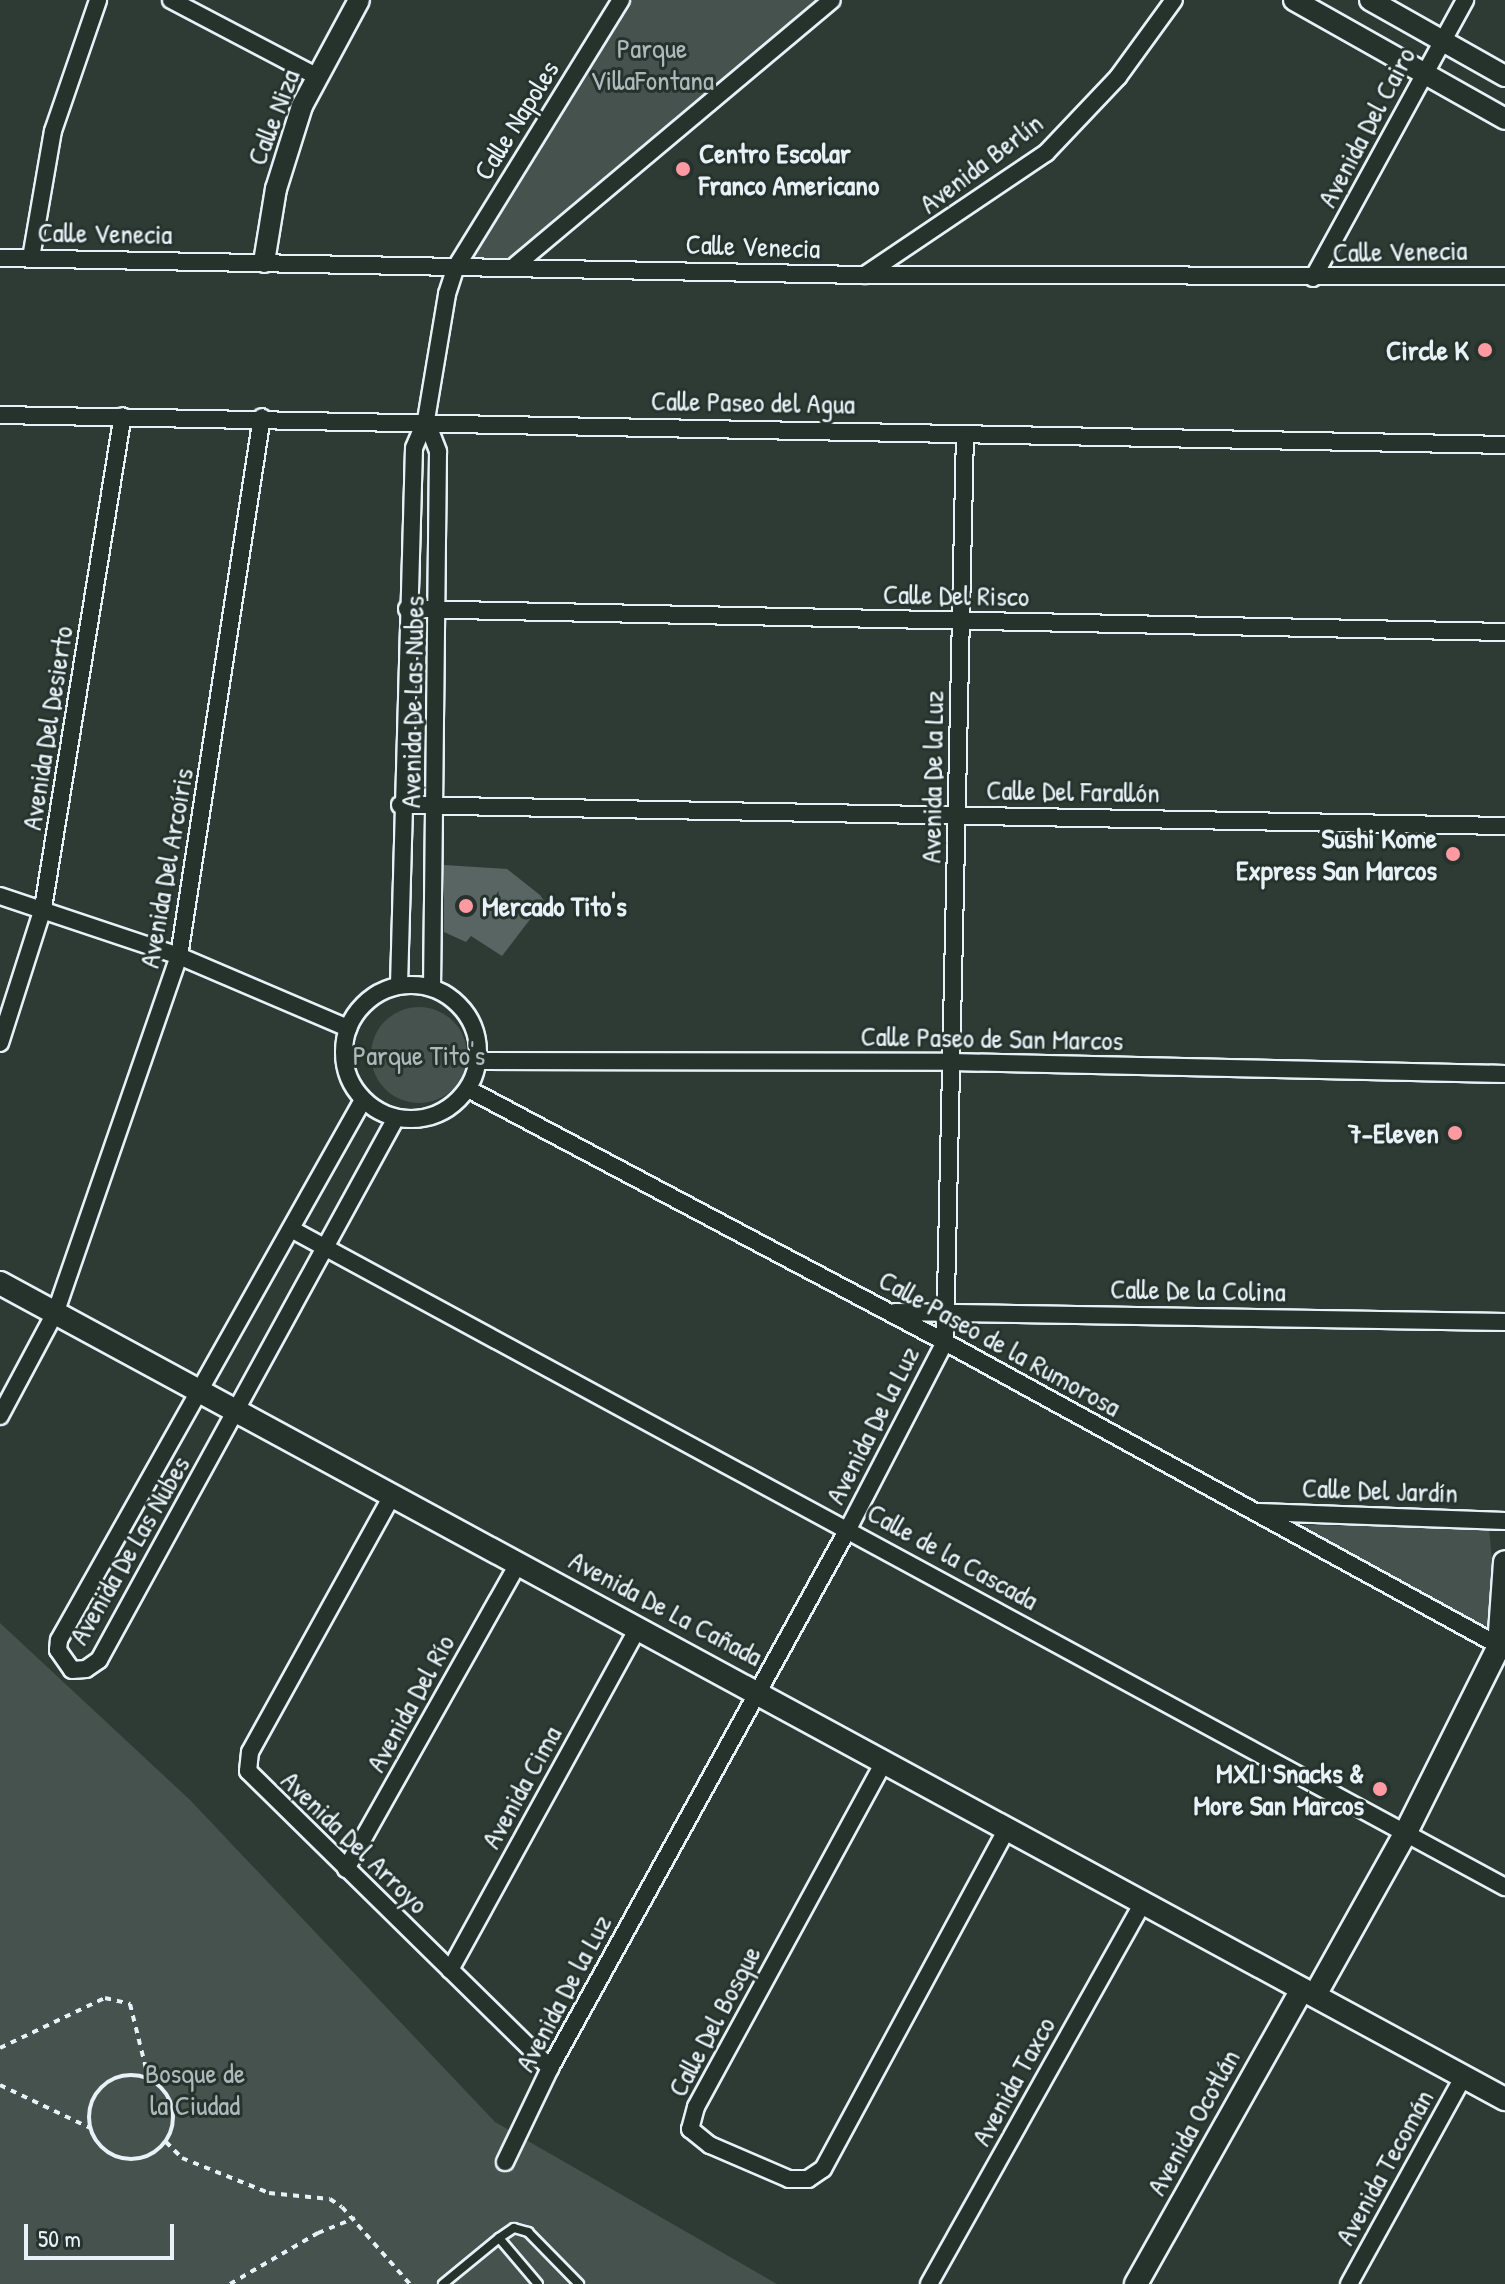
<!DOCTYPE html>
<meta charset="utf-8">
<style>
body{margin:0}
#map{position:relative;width:1505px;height:2284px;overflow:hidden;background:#2e3b35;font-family:"Patrick Hand",sans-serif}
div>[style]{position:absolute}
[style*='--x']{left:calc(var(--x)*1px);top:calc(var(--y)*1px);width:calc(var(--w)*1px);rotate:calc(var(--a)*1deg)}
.green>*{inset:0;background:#45524e}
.round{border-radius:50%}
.building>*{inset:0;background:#596563}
.path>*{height:4px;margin-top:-2px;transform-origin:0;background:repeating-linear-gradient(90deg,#e8f1f8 0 6px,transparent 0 12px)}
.path>.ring{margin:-2px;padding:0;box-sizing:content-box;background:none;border:4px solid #e8f1f8;border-radius:50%}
.roads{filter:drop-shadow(2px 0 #e8f1f8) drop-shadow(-2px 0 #e8f1f8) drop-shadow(0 2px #e8f1f8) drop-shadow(0 -2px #e8f1f8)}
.service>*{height:8px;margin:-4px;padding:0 4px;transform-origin:4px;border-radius:4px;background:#26332d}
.minor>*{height:16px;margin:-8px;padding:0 8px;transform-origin:8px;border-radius:8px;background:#26332d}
.minor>.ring{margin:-8px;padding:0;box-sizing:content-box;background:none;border:16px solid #26332d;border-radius:50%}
.tertiary>*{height:20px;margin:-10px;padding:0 10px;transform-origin:10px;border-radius:10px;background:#26332d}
.secondary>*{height:22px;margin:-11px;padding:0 11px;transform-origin:11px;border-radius:11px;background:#26332d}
.dots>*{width:22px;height:22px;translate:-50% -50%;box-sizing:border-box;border:4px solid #26332d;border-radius:50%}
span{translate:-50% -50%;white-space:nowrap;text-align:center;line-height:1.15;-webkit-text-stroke:6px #26332d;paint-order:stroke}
.park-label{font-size:28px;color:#afb9bc}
.street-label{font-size:28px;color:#e8f1f8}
.poi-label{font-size:28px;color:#e8f1f8;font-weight:700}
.left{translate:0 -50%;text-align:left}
.right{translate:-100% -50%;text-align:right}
.scale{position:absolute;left:24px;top:2224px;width:150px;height:36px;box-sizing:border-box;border:4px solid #e8f1f8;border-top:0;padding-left:10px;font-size:24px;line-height:28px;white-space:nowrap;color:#e8f1f8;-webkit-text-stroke:6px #26332d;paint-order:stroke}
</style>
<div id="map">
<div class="green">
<i style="clip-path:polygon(619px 0,827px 0,503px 267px,450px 266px)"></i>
<i class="round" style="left:371px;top:1007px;width:96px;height:96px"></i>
<i style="clip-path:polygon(1302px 1525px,1489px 1528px,1500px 1643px,1468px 1627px)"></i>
<i style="clip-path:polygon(0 1623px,190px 1800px,495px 2122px,777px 2284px,0 2284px)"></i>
</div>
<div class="building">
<i style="clip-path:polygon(444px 865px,507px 869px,540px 895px,544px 901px,502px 956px,471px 936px,466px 942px,444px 932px)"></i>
</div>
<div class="path">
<i style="--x:0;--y:2048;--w:116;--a:-25.5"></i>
<i style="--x:105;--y:1998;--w:26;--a:13"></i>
<i style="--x:130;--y:2004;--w:75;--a:76.1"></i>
<i class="ring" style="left:89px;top:2075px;width:80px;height:80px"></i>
<i style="--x:0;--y:2085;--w:100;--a:25.5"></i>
<i style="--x:166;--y:2142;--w:23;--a:45"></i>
<i style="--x:182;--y:2158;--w:94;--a:21.9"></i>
<i style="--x:269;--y:2193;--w:61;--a:5.6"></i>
<i style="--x:330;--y:2199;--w:14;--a:34"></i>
<i style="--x:342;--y:2207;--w:103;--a:48.6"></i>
<i style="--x:230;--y:2284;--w:102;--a:-30.1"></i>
<i style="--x:318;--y:2233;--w:40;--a:-22"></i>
</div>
<div class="roads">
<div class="service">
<i style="--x:499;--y:2238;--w:18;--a:-34"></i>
<i style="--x:514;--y:2228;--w:15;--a:16"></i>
<i style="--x:528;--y:2232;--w:73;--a:45.6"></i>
<i style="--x:443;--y:2284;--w:72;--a:-39.4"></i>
<i style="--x:499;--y:2238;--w:60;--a:49.7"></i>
</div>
<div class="minor">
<i style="--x:171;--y:0;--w:164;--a:27.7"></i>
<i style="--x:0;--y:258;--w:865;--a:1.13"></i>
<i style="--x:865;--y:275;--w:640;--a:0.09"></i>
<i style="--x:31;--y:258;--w:129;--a:-80.2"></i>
<i style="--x:53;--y:131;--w:139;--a:-71"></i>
<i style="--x:516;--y:265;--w:412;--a:-40"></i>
<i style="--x:865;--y:275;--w:218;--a:-34"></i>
<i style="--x:1046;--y:153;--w:105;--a:-46.5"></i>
<i style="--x:1118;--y:77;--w:95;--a:-54"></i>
<i style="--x:1313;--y:278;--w:317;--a:-61.3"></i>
<i style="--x:0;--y:415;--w:1505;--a:1.14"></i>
<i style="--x:426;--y:420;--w:34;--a:69"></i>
<i style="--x:438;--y:452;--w:535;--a:90.64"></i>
<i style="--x:407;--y:609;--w:1098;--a:1.2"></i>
<i style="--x:400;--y:805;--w:1105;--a:1.09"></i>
<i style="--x:0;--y:896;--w:189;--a:18.5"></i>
<i style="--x:179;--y:956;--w:184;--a:23.1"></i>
<i class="ring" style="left:344px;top:985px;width:118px;height:118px"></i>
<i style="--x:399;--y:985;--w:537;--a:-88.4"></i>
<i style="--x:414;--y:448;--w:30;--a:-67"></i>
<i style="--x:426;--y:420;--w:128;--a:-80.5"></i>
<i style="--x:447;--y:294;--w:28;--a:-72"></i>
<i style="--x:456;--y:267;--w:314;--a:-58.3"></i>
<i style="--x:0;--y:1043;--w:142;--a:-72.3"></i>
<i style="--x:43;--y:908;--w:498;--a:-80.8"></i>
<i style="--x:478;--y:1061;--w:474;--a:0.1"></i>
<i style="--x:952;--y:1062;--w:553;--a:1.24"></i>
<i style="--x:468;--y:1089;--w:540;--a:27.94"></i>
<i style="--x:945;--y:1342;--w:639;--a:28.73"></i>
<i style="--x:363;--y:1100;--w:620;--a:119.38"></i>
<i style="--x:59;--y:1640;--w:10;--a:96"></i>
<i style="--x:58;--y:1650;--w:24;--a:55"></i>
<i style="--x:72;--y:1670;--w:14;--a:-4"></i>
<i style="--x:86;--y:1669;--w:16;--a:-35"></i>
<i style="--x:99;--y:1660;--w:618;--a:-61.28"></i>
<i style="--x:291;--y:1229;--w:1381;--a:28.46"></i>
<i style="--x:895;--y:1312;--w:610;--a:0.94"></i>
<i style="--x:0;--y:1416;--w:119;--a:-61.9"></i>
<i style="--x:56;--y:1311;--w:376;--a:-70.9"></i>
<i style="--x:179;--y:956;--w:545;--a:-81.25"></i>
<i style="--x:393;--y:1494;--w:295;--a:119"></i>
<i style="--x:250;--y:1752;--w:19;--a:96"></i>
<i style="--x:248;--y:1771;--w:424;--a:44.5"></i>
<i style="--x:1259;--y:1512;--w:246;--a:2.1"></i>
<i style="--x:884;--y:1762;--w:393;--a:118.6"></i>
<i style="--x:696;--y:2107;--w:23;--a:105"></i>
<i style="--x:690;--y:2129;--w:26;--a:39"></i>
<i style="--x:710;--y:2145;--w:86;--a:23.3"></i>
<i style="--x:789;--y:2179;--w:19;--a:0"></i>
<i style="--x:808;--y:2179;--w:18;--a:-34"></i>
<i style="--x:823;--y:2169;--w:387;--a:-61.6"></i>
<i style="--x:346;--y:1869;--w:352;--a:-60.6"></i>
<i style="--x:450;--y:1970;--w:390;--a:-61.2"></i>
<i style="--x:505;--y:2162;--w:104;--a:-64.4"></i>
<i style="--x:550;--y:2068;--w:616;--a:-61.06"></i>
<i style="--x:848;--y:1529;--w:211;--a:-62.6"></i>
<i style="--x:945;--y:1342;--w:908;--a:-88.74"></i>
<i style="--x:929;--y:2284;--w:437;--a:-60.7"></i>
<i style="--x:1349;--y:2284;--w:238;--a:-61.1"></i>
</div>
<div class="tertiary">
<i style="--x:1294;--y:0;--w:242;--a:29.4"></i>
<i style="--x:1370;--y:0;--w:155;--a:29.4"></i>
<i style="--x:264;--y:262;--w:74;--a:-80.7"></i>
<i style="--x:276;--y:189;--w:87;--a:-72.6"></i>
<i style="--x:302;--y:106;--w:120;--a:-61.7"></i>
</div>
<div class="secondary">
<i style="--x:0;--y:1283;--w:1712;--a:28.47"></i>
<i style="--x:1315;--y:1995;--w:187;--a:-60.8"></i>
<i style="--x:1406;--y:1832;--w:208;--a:-63.4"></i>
<i style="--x:1499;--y:1646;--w:84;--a:-85.9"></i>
<i style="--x:1136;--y:2284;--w:338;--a:-60.6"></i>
</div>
</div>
<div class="dots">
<i style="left:683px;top:169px;background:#ff9aa2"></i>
<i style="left:1485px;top:350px;background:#ff9aa2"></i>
<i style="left:1453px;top:854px;background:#ff9aa2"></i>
<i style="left:466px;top:906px;background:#ff9aa2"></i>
<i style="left:1455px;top:1133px;background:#ff9aa2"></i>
<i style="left:1380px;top:1789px;background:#ff9aa2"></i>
</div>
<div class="park-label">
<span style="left:652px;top:64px">Parque<br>VillaFontana</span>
<span style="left:419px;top:1055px">Parque Tito's</span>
<span style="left:195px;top:2089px">Bosque de<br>la Ciudad</span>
</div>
<div class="street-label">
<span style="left:273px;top:117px;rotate:-69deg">Calle Niza</span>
<span style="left:516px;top:120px;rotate:-58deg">Calle Napoles</span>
<span style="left:1366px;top:127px;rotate:-62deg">Avenida Del Cairo</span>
<span style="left:981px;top:163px;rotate:-37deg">Avenida Berlín</span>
<span style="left:105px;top:233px;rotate:1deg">Calle Venecia</span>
<span style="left:753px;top:246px;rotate:2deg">Calle Venecia</span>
<span style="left:1400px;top:251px;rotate:-1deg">Calle Venecia</span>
<span style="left:753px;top:402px;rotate:1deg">Calle Paseo del Agua</span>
<span style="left:956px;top:595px;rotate:1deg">Calle Del Risco</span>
<span style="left:412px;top:702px;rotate:-89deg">Avenida De Las Nubes</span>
<span style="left:47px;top:728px;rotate:-81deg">Avenida Del Desierto</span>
<span style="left:932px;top:777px;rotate:-89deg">Avenida De la Luz</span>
<span style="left:1073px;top:791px;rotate:1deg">Calle Del Farallón</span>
<span style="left:166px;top:868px;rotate:-80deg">Avenida Del Arcoíris</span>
<span style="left:992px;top:1038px;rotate:1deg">Calle Paseo de San Marcos</span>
<span style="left:1198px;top:1290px;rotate:1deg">Calle De la Colina</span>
<span style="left:1000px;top:1343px;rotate:29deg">Calle Paseo de la Rumorosa</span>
<span style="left:872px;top:1425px;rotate:-63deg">Avenida De la Luz</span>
<span style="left:1380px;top:1490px;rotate:2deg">Calle Del Jardín</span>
<span style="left:129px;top:1550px;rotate:-60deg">Avenida De Las Nubes</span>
<span style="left:953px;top:1556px;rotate:29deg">Calle de la Cascada</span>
<span style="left:666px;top:1608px;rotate:28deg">Avenida De La Cañada</span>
<span style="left:410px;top:1703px;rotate:-61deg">Avenida Del Río</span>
<span style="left:521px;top:1787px;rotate:-61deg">Avenida Cima</span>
<span style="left:355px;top:1842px;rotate:44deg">Avenida Del Arroyo</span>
<span style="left:563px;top:1993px;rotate:-62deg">Avenida De la Luz</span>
<span style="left:714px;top:2021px;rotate:-62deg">Calle Del Bosque</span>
<span style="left:1013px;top:2081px;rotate:-61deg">Avenida Taxco</span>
<span style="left:1193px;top:2122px;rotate:-61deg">Avenida Ocotlán</span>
<span style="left:1384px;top:2167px;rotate:-61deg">Avenida Tecomán</span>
</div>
<div class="poi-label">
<span class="left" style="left:699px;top:169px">Centro Escolar<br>Franco Americano</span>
<span class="right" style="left:1469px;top:350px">Circle K</span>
<span class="right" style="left:1437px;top:854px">Sushi Kome<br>Express San Marcos</span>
<span class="left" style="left:482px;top:906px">Mercado Tito's</span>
<span class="right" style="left:1439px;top:1133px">7-Eleven</span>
<span class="right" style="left:1364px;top:1789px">MXLI Snacks &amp;<br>More San Marcos</span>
</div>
<div class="scale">50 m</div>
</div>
